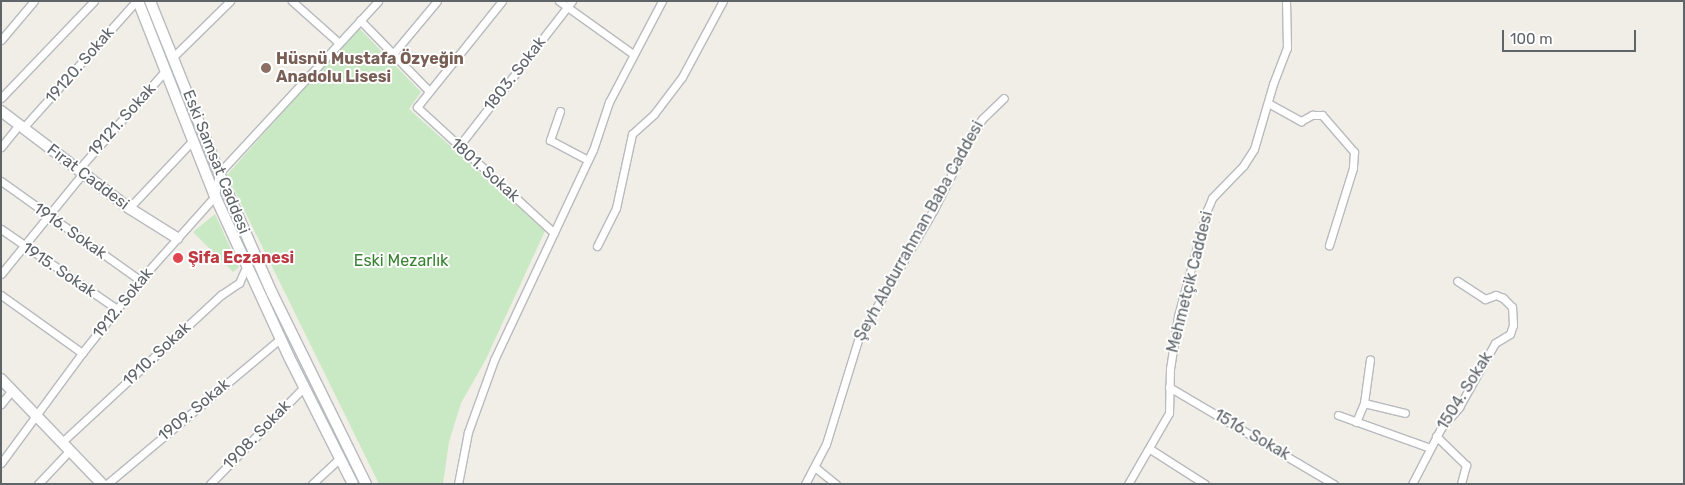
<!DOCTYPE html>
<meta charset="utf-8">
<style>
body{margin:0}
#map{position:relative;width:1685px;height:485px;overflow:hidden;background:#f1eee7;font-family:Rubik,sans-serif}
div>[style]{position:absolute}
[style*='--x']{left:calc(var(--x)*1px);top:calc(var(--y)*1px);width:calc(var(--w)*1px);rotate:calc(var(--a)*1deg)}
.green>*{inset:0;background:#c8e9c3}
.roads{filter:drop-shadow(1px 0 #b7babe) drop-shadow(-1px 0 #b7babe) drop-shadow(0 1px #b7babe) drop-shadow(0 -1px #b7babe)}
.street>*{height:7px;margin:-3.5px;padding:0 3.5px;transform-origin:3.5px;border-radius:3.5px;background:#fff}
.secondary>*{height:10px;margin:-5px;padding:0 5px;transform-origin:5px;border-radius:5px;background:#fff}
.dots>*{width:14px;height:14px;translate:-50% -50%;box-sizing:border-box;border:2px solid #fff;border-radius:50%}
span{translate:-50% -50%;white-space:nowrap;text-align:center;line-height:1.15;-webkit-text-stroke:4px #fff;paint-order:stroke}
.education-label{font-size:16px;color:#785e54;font-weight:700}
.left{translate:0 -50%;text-align:left}
.street-label{font-size:16px;color:#5e6468}
.health-label{font-size:16px;color:#be3a42;font-weight:700}
.park-label{font-size:16px;color:#388331}
.frame{position:absolute;inset:0;border:2px solid #5e6468;pointer-events:none}
.scale{position:absolute;left:1502px;top:30px;width:134px;height:22px;box-sizing:border-box;border:2px solid #5e6468;border-top:0;padding-left:6px;font-size:15px;line-height:18px;white-space:nowrap;color:#5e6468;-webkit-text-stroke:4px #fff;paint-order:stroke}
</style>
<div id="map">
<div class="green">
<i style="clip-path:polygon(358px 27px,421px 92px,409px 109px,545px 231px,485px 361px,461px 403px,449px 442px,443px 484px,379px 484px,227px 175px)"></i>
<i style="clip-path:polygon(215px 214px,239px 267px,233px 272px,193px 232px)"></i>
</div>
<div class="roads">
<div class="street">
<i style="--x:292;--y:1;--w:62;--a:41.7"></i>
<i style="--x:502;--y:1;--w:136;--a:128.7"></i>
<i style="--x:417;--y:107;--w:186;--a:42.6"></i>
<i style="--x:559;--y:1;--w:91;--a:35.6"></i>
<i style="--x:360;--y:20;--w:99;--a:45.8"></i>
<i style="--x:1;--y:40;--w:51;--a:-49.8"></i>
<i style="--x:392;--y:55;--w:70;--a:-50.2"></i>
<i style="--x:173;--y:57;--w:80;--a:-44.5"></i>
<i style="--x:1;--y:98;--w:134;--a:-46.2"></i>
<i style="--x:1268;--y:103;--w:38;--a:29"></i>
<i style="--x:1301;--y:121;--w:13;--a:-29"></i>
<i style="--x:1312;--y:115;--w:10;--a:0"></i>
<i style="--x:1322;--y:115;--w:49;--a:49.1"></i>
<i style="--x:1354;--y:152;--w:16;--a:94"></i>
<i style="--x:1353;--y:168;--w:81;--a:107.3"></i>
<i style="--x:560;--y:111;--w:31;--a:109"></i>
<i style="--x:550;--y:140;--w:43;--a:27.8"></i>
<i style="--x:23;--y:128;--w:170;--a:-48.3"></i>
<i style="--x:459;--y:146;--w:184;--a:-52.1"></i>
<i style="--x:1;--y:147;--w:28;--a:-51"></i>
<i style="--x:78;--y:170;--w:132;--a:-48.7"></i>
<i style="--x:1;--y:181;--w:171;--a:35.5"></i>
<i style="--x:129;--y:208;--w:93;--a:-46.7"></i>
<i style="--x:1;--y:229;--w:141;--a:34.6"></i>
<i style="--x:597;--y:246;--w:42;--a:-63.4"></i>
<i style="--x:616;--y:208;--w:76;--a:-77.8"></i>
<i style="--x:632;--y:134;--w:30;--a:-42"></i>
<i style="--x:654;--y:114;--w:46;--a:-52.9"></i>
<i style="--x:682;--y:77;--w:86;--a:-61.7"></i>
<i style="--x:1;--y:274;--w:130;--a:-50.9"></i>
<i style="--x:1;--y:295;--w:100;--a:35.6"></i>
<i style="--x:1169;--y:387;--w:191;--a:30.5"></i>
<i style="--x:1364;--y:403;--w:42;--a:13.7"></i>
<i style="--x:1;--y:404;--w:18;--a:-52"></i>
<i style="--x:1338;--y:415;--w:98;--a:19.7"></i>
<i style="--x:1356;--y:422;--w:21;--a:-67"></i>
<i style="--x:1364;--y:403;--w:44;--a:-82.2"></i>
<i style="--x:1436;--y:436;--w:42;--a:44"></i>
<i style="--x:1466;--y:465;--w:20;--a:105"></i>
<i style="--x:62;--y:442;--w:217;--a:-42.8"></i>
<i style="--x:221;--y:295;--w:22;--a:-34"></i>
<i style="--x:239;--y:283;--w:20;--a:-66"></i>
<i style="--x:1150;--y:449;--w:65;--a:32.5"></i>
<i style="--x:1;--y:463;--w:137;--a:-53.6"></i>
<i style="--x:82;--y:353;--w:93;--a:-51.5"></i>
<i style="--x:140;--y:280;--w:113;--a:-48.2"></i>
<i style="--x:215;--y:196;--w:23;--a:-80"></i>
<i style="--x:219;--y:173;--w:234;--a:-47.2"></i>
<i style="--x:816;--y:468;--w:26;--a:39"></i>
<i style="--x:38;--y:484;--w:47;--a:-46.7"></i>
<i style="--x:107;--y:484;--w:227;--a:-40"></i>
<i style="--x:210;--y:484;--w:135;--a:-45.9"></i>
<i style="--x:312;--y:484;--w:38;--a:-43"></i>
<i style="--x:458;--y:484;--w:53;--a:-79.1"></i>
<i style="--x:468;--y:432;--w:77;--a:-70.1"></i>
<i style="--x:494;--y:360;--w:232;--a:-64.8"></i>
<i style="--x:593;--y:150;--w:51;--a:-71.6"></i>
<i style="--x:609;--y:102;--w:114;--a:-62.3"></i>
<i style="--x:805;--y:484;--w:45;--a:-62.3"></i>
<i style="--x:826;--y:444;--w:112;--a:-72.9"></i>
<i style="--x:859;--y:337;--w:146;--a:-59.6"></i>
<i style="--x:933;--y:211;--w:84;--a:-63.1"></i>
<i style="--x:971;--y:136;--w:20;--a:-57"></i>
<i style="--x:982;--y:119;--w:30;--a:-44"></i>
<i style="--x:1128;--y:484;--w:82;--a:-60"></i>
<i style="--x:1169;--y:413;--w:44;--a:-88.7"></i>
<i style="--x:1170;--y:369;--w:54;--a:-81.4"></i>
<i style="--x:1178;--y:316;--w:110;--a:-74.7"></i>
<i style="--x:1207;--y:210;--w:13;--a:-67"></i>
<i style="--x:1212;--y:198;--w:45;--a:-45.9"></i>
<i style="--x:1243;--y:166;--w:20;--a:-57"></i>
<i style="--x:1254;--y:149;--w:68;--a:-73.7"></i>
<i style="--x:1273;--y:84;--w:39;--a:-69"></i>
<i style="--x:1287;--y:48;--w:47;--a:-91.2"></i>
<i style="--x:1412;--y:484;--w:63;--a:-62.6"></i>
<i style="--x:1441;--y:428;--w:28;--a:-49"></i>
<i style="--x:1459;--y:407;--w:73;--a:-60.6"></i>
<i style="--x:1495;--y:343;--w:17;--a:-31"></i>
<i style="--x:1510;--y:334;--w:9;--a:-72"></i>
<i style="--x:1513;--y:325;--w:18;--a:-93"></i>
<i style="--x:1512;--y:307;--w:13;--a:-135"></i>
<i style="--x:1503;--y:298;--w:8;--a:-157"></i>
<i style="--x:1496;--y:295;--w:12;--a:160"></i>
<i style="--x:1485;--y:299;--w:33;--a:-147"></i>
</div>
<div class="secondary">
<i style="--x:138;--y:1;--w:210;--a:68.5"></i>
<i style="--x:215;--y:196;--w:177;--a:65.3"></i>
<i style="--x:289;--y:357;--w:142;--a:63.3"></i>
<i style="--x:150;--y:1;--w:185;--a:68.1"></i>
<i style="--x:219;--y:173;--w:131;--a:66.2"></i>
<i style="--x:272;--y:293;--w:213;--a:63.8"></i>
<i style="--x:1;--y:111;--w:161;--a:37.2"></i>
<i style="--x:129;--y:208;--w:57;--a:32"></i>
<i style="--x:1;--y:379;--w:146;--a:46.1"></i>
</div>
</div>
<div class="dots">
<i style="left:266px;top:68px;background:#8d6e63"></i>
<i style="left:178px;top:258px;background:#e0444e"></i>
</div>
<div class="education-label">
<span class="left" style="left:276px;top:68px">Hüsnü Mustafa Özyeğin<br>Anadolu Lisesi</span>
</div>
<div class="street-label">
<span style="left:80px;top:65px;rotate:-49deg">19120. Sokak</span>
<span style="left:515px;top:74px;rotate:-52deg">1803. Sokak</span>
<span style="left:122px;top:120px;rotate:-48deg">19121. Sokak</span>
<span style="left:216px;top:162px;rotate:68deg">Eski Samsat Caddesi</span>
<span style="left:485px;top:170px;rotate:42deg">1801. Sokak</span>
<span style="left:88px;top:177px;rotate:37deg">Fırat Caddesi</span>
<span style="left:70px;top:231px;rotate:35deg">1916. Sokak</span>
<span style="left:919px;top:231px;rotate:-61deg">Şeyh Abdurrahman Baba Caddesi</span>
<span style="left:59px;top:270px;rotate:34deg">1915. Sokak</span>
<span style="left:1190px;top:282px;rotate:-76deg">Mehmetçik Caddesi</span>
<span style="left:123px;top:303px;rotate:-51deg">1912. Sokak</span>
<span style="left:157px;top:354px;rotate:-43deg">1910. Sokak</span>
<span style="left:1465px;top:391px;rotate:-58deg">1504. Sokak</span>
<span style="left:194px;top:410px;rotate:-40deg">1909. Sokak</span>
<span style="left:257px;top:435px;rotate:-46deg">1908. Sokak</span>
<span style="left:1252px;top:435px;rotate:30deg">1516. Sokak</span>
</div>
<div class="health-label">
<span class="left" style="left:188px;top:258px">Şifa Eczanesi</span>
</div>
<div class="park-label">
<span style="left:401px;top:261px">Eski Mezarlık</span>
</div>
<div class="frame"></div>
<div class="scale">100 m</div>
</div>
